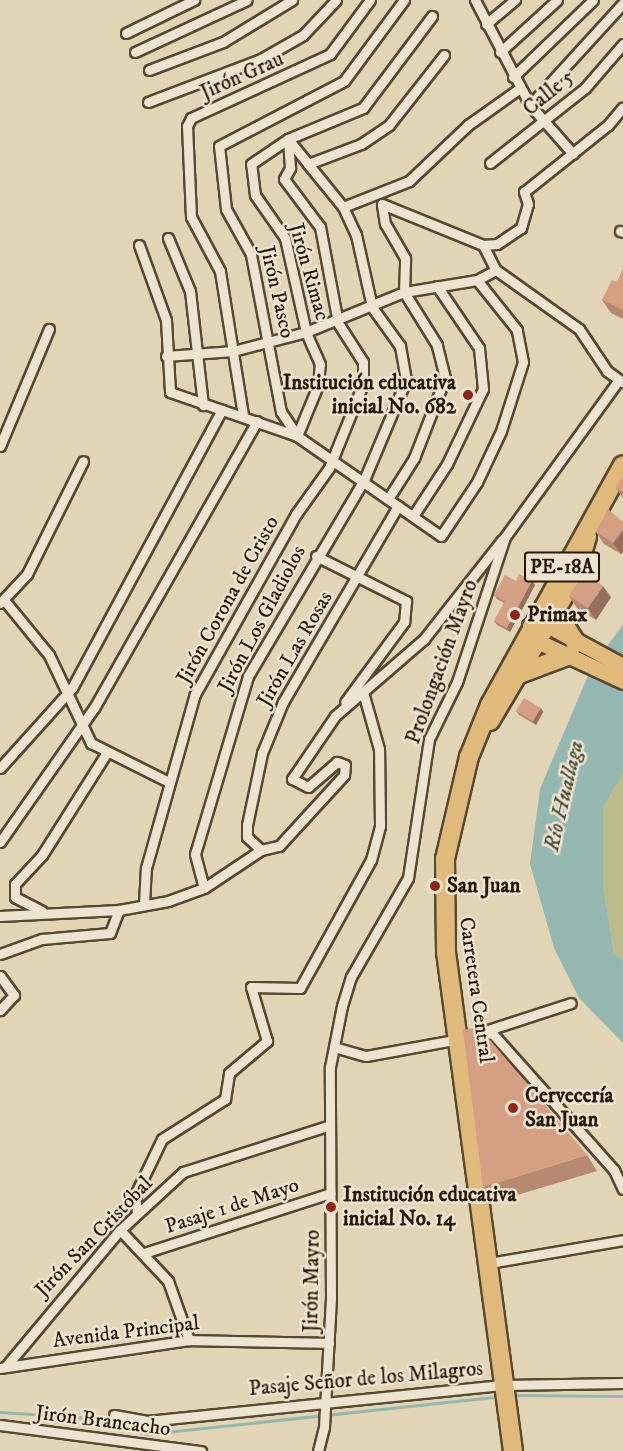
<!DOCTYPE html>
<meta charset="utf-8">
<style>
body{margin:0}
#map{position:relative;width:623px;height:1451px;overflow:hidden;background:#e1d5b6;font-family:"IM FELL DW Pica",serif}
div>[style]{position:absolute}
[style*='--x']{left:calc(var(--x)*1px);top:calc(var(--y)*1px);width:calc(var(--w)*1px);rotate:calc(var(--a)*1deg)}
.green>*{inset:0;background:#b9bb89}
.water>*{inset:0;background:#94b8b0}
.stream>*{height:3px;margin:-1.5px;padding:0 1.5px;transform-origin:1.5px;border-radius:1.5px;background:#94b8b0}
.roads{filter:drop-shadow(2px 0 #574830) drop-shadow(-2px 0 #574830) drop-shadow(0 2px #574830) drop-shadow(0 -2px #574830)}
.street>*{height:9px;margin:-4.5px;padding:0 4.5px;transform-origin:4.5px;border-radius:4.5px;background:#ece4d0}
.primary>*{height:15px;margin:-7.5px;padding:0 7.5px;transform-origin:7.5px;border-radius:7.5px;background:#e0ba7b}
.highway>*{height:18px;margin:-9px;padding:0 9px;transform-origin:9px;border-radius:9px;background:#e0ba7b}
.wall>*{inset:0;background:#b68970}
.shaded-wall>*{inset:0;background:#946f5b}
.building>*{inset:0;background:#d49f82}
.dots>*{width:16px;height:16px;translate:-50% -50%;box-sizing:border-box;border:3px solid #ece4d0;border-radius:50%}
span{translate:-50% -50%;white-space:nowrap;text-align:center;line-height:1.15;-webkit-text-stroke:5px #ece4d0;paint-order:stroke}
.shield-label span{padding:2px 4px;background:#ece4d0;border:2px solid;border-radius:4px;-webkit-text-stroke-width:0}
.shield-label{font-size:20px;color:#291904;font-weight:700}
.street-label{font-size:21px;color:#291904}
.poi-label{font-size:21px;color:#291904;font-weight:700}
.right{translate:-100% -50%;text-align:right}
.left{translate:0 -50%;text-align:left}
.water-label{font-size:22px;color:#494938;font-style:italic}
</style>
<div id="map">
<div class="green">
<i style="clip-path:polygon(623px 773px,623px 961px,614px 953px,603px 885px,603px 808px)"></i>
</div>
<div class="water">
<i style="clip-path:polygon(623px 625px,623px 773px,603px 808px,603px 885px,614px 953px,623px 961px,623px 1043px,579px 998px,554px 948px,530px 864px,540px 789px,592px 666px)"></i>
</div>
<div class="stream">
<i style="--x:513;--y:1395;--w:110;--a:0.5"></i>
<i style="--x:0;--y:1412;--w:79;--a:3.6"></i>
<i style="--x:79;--y:1417;--w:70;--a:14"></i>
<i style="--x:147;--y:1434;--w:356;--a:-6.1"></i>
</div>
<div class="roads">
<div class="street">
<i style="--x:475;--y:0;--w:119;--a:62.4"></i>
<i style="--x:530;--y:105;--w:65;--a:48.7"></i>
<i style="--x:486;--y:24;--w:38;--a:-40"></i>
<i style="--x:126;--y:33;--w:76;--a:-25.9"></i>
<i style="--x:135;--y:52;--w:123;--a:-24.9"></i>
<i style="--x:500;--y:52;--w:77;--a:-42.4"></i>
<i style="--x:149;--y:70;--w:79;--a:-20.7"></i>
<i style="--x:223;--y:42;--w:81;--a:-31.3"></i>
<i style="--x:513;--y:77;--w:111;--a:-43.9"></i>
<i style="--x:148;--y:102;--w:121;--a:-20.8"></i>
<i style="--x:261;--y:59;--w:48;--a:-29.7"></i>
<i style="--x:303;--y:35;--w:48;--a:-46.7"></i>
<i style="--x:530;--y:105;--w:138;--a:-47.6"></i>
<i style="--x:288;--y:139;--w:32;--a:51"></i>
<i style="--x:308;--y:164;--w:57;--a:-20.7"></i>
<i style="--x:361;--y:144;--w:34;--a:-34"></i>
<i style="--x:389;--y:125;--w:89;--a:-51.8"></i>
<i style="--x:490;--y:163;--w:121;--a:-38.3"></i>
<i style="--x:585;--y:88;--w:58;--a:-49.2"></i>
<i style="--x:343;--y:207;--w:71;--a:-21.5"></i>
<i style="--x:409;--y:181;--w:81;--a:-43.5"></i>
<i style="--x:468;--y:125;--w:64;--a:-35.4"></i>
<i style="--x:620;--y:231;--w:3;--a:18"></i>
<i style="--x:168;--y:238;--w:57;--a:67.5"></i>
<i style="--x:190;--y:291;--w:115;--a:83.5"></i>
<i style="--x:139;--y:245;--w:80;--a:70.2"></i>
<i style="--x:166;--y:320;--w:72;--a:86.8"></i>
<i style="--x:170;--y:392;--w:134;--a:19.1"></i>
<i style="--x:297;--y:436;--w:175;--a:34.8"></i>
<i style="--x:441;--y:536;--w:65;--a:-56.3"></i>
<i style="--x:477;--y:482;--w:56;--a:-64.8"></i>
<i style="--x:501;--y:431;--w:72;--a:-72.3"></i>
<i style="--x:523;--y:362;--w:33;--a:-101"></i>
<i style="--x:517;--y:330;--w:64;--a:-128.7"></i>
<i style="--x:483;--y:245;--w:14;--a:-4"></i>
<i style="--x:497;--y:244;--w:29;--a:-34"></i>
<i style="--x:521;--y:228;--w:25;--a:-74"></i>
<i style="--x:528;--y:204;--w:13;--a:-108"></i>
<i style="--x:524;--y:192;--w:107;--a:-38.6"></i>
<i style="--x:608;--y:125;--w:23;--a:-50"></i>
<i style="--x:166;--y:356;--w:67;--a:-4.3"></i>
<i style="--x:233;--y:351;--w:75;--a:-14.6"></i>
<i style="--x:306;--y:332;--w:106;--a:-22.2"></i>
<i style="--x:404;--y:292;--w:74;--a:-9.3"></i>
<i style="--x:477;--y:280;--w:21;--a:-28"></i>
<i style="--x:243;--y:415;--w:146;--a:-99.1"></i>
<i style="--x:220;--y:271;--w:61;--a:-118.2"></i>
<i style="--x:191;--y:217;--w:91;--a:-92.5"></i>
<i style="--x:187;--y:126;--w:9;--a:-63"></i>
<i style="--x:191;--y:118;--w:153;--a:-24.7"></i>
<i style="--x:330;--y:54;--w:67;--a:-53.5"></i>
<i style="--x:296;--y:434;--w:27;--a:-124"></i>
<i style="--x:281;--y:412;--w:161;--a:-100.8"></i>
<i style="--x:251;--y:254;--w:51;--a:-119.1"></i>
<i style="--x:226;--y:209;--w:63;--a:-96.3"></i>
<i style="--x:219;--y:146;--w:141;--a:-27.5"></i>
<i style="--x:344;--y:81;--w:101;--a:-53.5"></i>
<i style="--x:297;--y:436;--w:55;--a:-67.6"></i>
<i style="--x:318;--y:385;--w:21;--a:-85"></i>
<i style="--x:320;--y:364;--w:35;--a:-114"></i>
<i style="--x:306;--y:332;--w:96;--a:-102.6"></i>
<i style="--x:285;--y:238;--w:52;--a:-124.9"></i>
<i style="--x:255;--y:195;--w:31;--a:-97"></i>
<i style="--x:251;--y:164;--w:45;--a:-34"></i>
<i style="--x:288;--y:139;--w:81;--a:-22.5"></i>
<i style="--x:363;--y:108;--w:115;--a:-53.1"></i>
<i style="--x:0;--y:446;--w:127;--a:-67.3"></i>
<i style="--x:388;--y:499;--w:49;--a:-57.6"></i>
<i style="--x:414;--y:458;--w:86;--a:-68.8"></i>
<i style="--x:445;--y:378;--w:34;--a:-104"></i>
<i style="--x:437;--y:345;--w:62;--a:-121.9"></i>
<i style="--x:404;--y:292;--w:34;--a:-88"></i>
<i style="--x:405;--y:258;--w:39;--a:-120"></i>
<i style="--x:385;--y:224;--w:20;--a:-99"></i>
<i style="--x:382;--y:204;--w:109;--a:22.1"></i>
<i style="--x:483;--y:245;--w:28;--a:63"></i>
<i style="--x:496;--y:270;--w:102;--a:35.4"></i>
<i style="--x:579;--y:329;--w:50;--a:56.3"></i>
<i style="--x:607;--y:371;--w:19;--a:36"></i>
<i style="--x:413;--y:516;--w:62;--a:-56.8"></i>
<i style="--x:447;--y:464;--w:83;--a:-64.4"></i>
<i style="--x:483;--y:389;--w:41;--a:-95.6"></i>
<i style="--x:479;--y:348;--w:75;--a:-124.1"></i>
<i style="--x:316;--y:556;--w:101;--a:26.6"></i>
<i style="--x:406;--y:601;--w:21;--a:95"></i>
<i style="--x:404;--y:622;--w:99;--a:126.4"></i>
<i style="--x:4;--y:600;--w:71;--a:50.7"></i>
<i style="--x:49;--y:655;--w:98;--a:64.5"></i>
<i style="--x:91;--y:743;--w:87;--a:26.6"></i>
<i style="--x:0;--y:603;--w:40;--a:-47"></i>
<i style="--x:27;--y:574;--w:126;--a:-63.6"></i>
<i style="--x:0;--y:768;--w:108;--a:-48"></i>
<i style="--x:72;--y:688;--w:316;--a:-61.7"></i>
<i style="--x:0;--y:842;--w:164;--a:-55"></i>
<i style="--x:94;--y:708;--w:330;--a:-60.4"></i>
<i style="--x:261;--y:850;--w:19;--a:-137"></i>
<i style="--x:247;--y:837;--w:12;--a:-90"></i>
<i style="--x:247;--y:825;--w:74;--a:-78.2"></i>
<i style="--x:262;--y:753;--w:55;--a:-67.6"></i>
<i style="--x:283;--y:702;--w:227;--a:-59.6"></i>
<i style="--x:204;--y:888;--w:35;--a:-105"></i>
<i style="--x:195;--y:854;--w:186;--a:-73.4"></i>
<i style="--x:248;--y:676;--w:228;--a:-59.4"></i>
<i style="--x:364;--y:480;--w:108;--a:-67.2"></i>
<i style="--x:406;--y:380;--w:35;--a:-100"></i>
<i style="--x:400;--y:346;--w:48;--a:-125.7"></i>
<i style="--x:372;--y:307;--w:74;--a:-102.5"></i>
<i style="--x:356;--y:235;--w:31;--a:-115"></i>
<i style="--x:343;--y:207;--w:55;--a:-129.1"></i>
<i style="--x:144;--y:904;--w:36;--a:-87"></i>
<i style="--x:146;--y:868;--w:181;--a:-74.3"></i>
<i style="--x:195;--y:694;--w:206;--a:-60.7"></i>
<i style="--x:296;--y:514;--w:57;--a:-54.3"></i>
<i style="--x:329;--y:468;--w:91;--a:-68"></i>
<i style="--x:363;--y:384;--w:22;--a:-90"></i>
<i style="--x:363;--y:362;--w:46;--a:-122.7"></i>
<i style="--x:338;--y:323;--w:98;--a:-100.6"></i>
<i style="--x:320;--y:227;--w:60;--a:-126.9"></i>
<i style="--x:284;--y:179;--w:13;--a:-61"></i>
<i style="--x:290;--y:168;--w:29;--a:-94"></i>
<i style="--x:42;--y:911;--w:30;--a:-153"></i>
<i style="--x:15;--y:897;--w:13;--a:-90"></i>
<i style="--x:15;--y:884;--w:40;--a:-47"></i>
<i style="--x:42;--y:855;--w:122;--a:-57.7"></i>
<i style="--x:0;--y:916;--w:119;--a:-2.9"></i>
<i style="--x:119;--y:910;--w:50;--a:-10.4"></i>
<i style="--x:168;--y:901;--w:38;--a:-20"></i>
<i style="--x:204;--y:888;--w:69;--a:-33.7"></i>
<i style="--x:261;--y:850;--w:18;--a:-13"></i>
<i style="--x:279;--y:846;--w:96;--a:-47.5"></i>
<i style="--x:344;--y:775;--w:10;--a:-84"></i>
<i style="--x:345;--y:765;--w:9;--a:-159"></i>
<i style="--x:337;--y:762;--w:38;--a:139"></i>
<i style="--x:308;--y:787;--w:18;--a:-153"></i>
<i style="--x:292;--y:779;--w:76;--a:-55.7"></i>
<i style="--x:335;--y:716;--w:118;--a:-40.9"></i>
<i style="--x:424;--y:639;--w:126;--a:-51.8"></i>
<i style="--x:0;--y:954;--w:45;--a:-19.7"></i>
<i style="--x:42;--y:939;--w:68;--a:-5"></i>
<i style="--x:110;--y:933;--w:25;--a:-69"></i>
<i style="--x:0;--y:976;--w:24;--a:54"></i>
<i style="--x:14;--y:995;--w:21;--a:133"></i>
<i style="--x:485;--y:1031;--w:90;--a:-18"></i>
<i style="--x:334;--y:1047;--w:33;--a:16"></i>
<i style="--x:366;--y:1056;--w:128;--a:-10.3"></i>
<i style="--x:492;--y:1033;--w:183;--a:48.3"></i>
<i style="--x:614;--y:1170;--w:21;--a:65"></i>
<i style="--x:137;--y:1212;--w:17;--a:-97"></i>
<i style="--x:135;--y:1195;--w:62;--a:-64.3"></i>
<i style="--x:162;--y:1139;--w:75;--a:-32.4"></i>
<i style="--x:225;--y:1099;--w:26;--a:-81"></i>
<i style="--x:229;--y:1073;--w:50;--a:-40.1"></i>
<i style="--x:267;--y:1041;--w:56;--a:-106.5"></i>
<i style="--x:251;--y:987;--w:49;--a:1.2"></i>
<i style="--x:300;--y:988;--w:146;--a:-61"></i>
<i style="--x:371;--y:860;--w:35;--a:-75"></i>
<i style="--x:380;--y:826;--w:77;--a:-90.7"></i>
<i style="--x:379;--y:749;--w:59;--a:-105.7"></i>
<i style="--x:120;--y:1230;--w:70;--a:46.7"></i>
<i style="--x:168;--y:1281;--w:63;--a:70.4"></i>
<i style="--x:144;--y:1253;--w:196;--a:-17.8"></i>
<i style="--x:489;--y:1263;--w:136;--a:-9.7"></i>
<i style="--x:7;--y:1365;--w:176;--a:-50.1"></i>
<i style="--x:120;--y:1230;--w:86;--a:-42.6"></i>
<i style="--x:183;--y:1172;--w:154;--a:-17.7"></i>
<i style="--x:0;--y:1368;--w:191;--a:-8.4"></i>
<i style="--x:189;--y:1340;--w:140;--a:1.2"></i>
<i style="--x:114;--y:1415;--w:34;--a:10"></i>
<i style="--x:147;--y:1421;--w:359;--a:-5.8"></i>
<i style="--x:504;--y:1385;--w:119;--a:-1"></i>
<i style="--x:0;--y:1425;--w:203;--a:7.4"></i>
<i style="--x:318;--y:1451;--w:25;--a:-76"></i>
<i style="--x:324;--y:1427;--w:131;--a:-86.9"></i>
<i style="--x:331;--y:1296;--w:229;--a:-90.3"></i>
<i style="--x:330;--y:1067;--w:62;--a:-78.9"></i>
<i style="--x:342;--y:1006;--w:30;--a:-73"></i>
<i style="--x:351;--y:977;--w:114;--a:-60.1"></i>
<i style="--x:408;--y:878;--w:141;--a:-81.4"></i>
<i style="--x:429;--y:739;--w:64;--a:-63.8"></i>
<i style="--x:457;--y:682;--w:153;--a:-71.7"></i>
<i style="--x:505;--y:537;--w:193;--a:-54.1"></i>
</div>
<div class="primary">
<i style="--x:623;--y:666;--w:86;--a:-151.7"></i>
<i style="--x:547;--y:625;--w:17;--a:177"></i>
<i style="--x:530;--y:626;--w:17;--a:65"></i>
<i style="--x:537;--y:641;--w:95;--a:24.9"></i>
</div>
<div class="highway">
<i style="--x:556;--y:612;--w:37;--a:57"></i>
<i style="--x:522;--y:673;--w:51;--a:-20.6"></i>
<i style="--x:490;--y:721;--w:167;--a:-59.4"></i>
<i style="--x:575;--y:577;--w:42;--a:-73.3"></i>
<i style="--x:513;--y:1451;--w:503;--a:-97.65"></i>
<i style="--x:446;--y:952;--w:93;--a:-90.6"></i>
<i style="--x:445;--y:859;--w:105;--a:-76.8"></i>
<i style="--x:469;--y:757;--w:56;--a:-68"></i>
<i style="--x:490;--y:705;--w:274;--a:-61"></i>
</div>
</div>
<div class="wall">
<i style="clip-path:polygon(623px 269px,623px 319px,611px 313px,602px 300px,617px 282px)"></i>
<i style="clip-path:polygon(623px 477px,623px 498px,616px 488px)"></i>
<i style="clip-path:polygon(623px 522px,623px 552px,621px 554px,604px 544px,596px 532px)"></i>
<i style="clip-path:polygon(516px 581px,532px 581px,535px 585px,510px 632px,497px 625px,494px 621px,504px 603px,497px 599px,494px 595px)"></i>
<i style="clip-path:polygon(569px 596px,611px 597px,596px 620px,577px 608px)"></i>
<i style="clip-path:polygon(541px 708px,543px 712px,536px 725px,519px 715px,516px 711px)"></i>
<i style="clip-path:polygon(587px 1155px,597px 1171px,494px 1202px,483px 1187px)"></i>
</div>
<div class="shaded-wall">
<i style="clip-path:polygon(623px 530px,623px 552px,621px 554px,613px 543px)"></i>
<i style="clip-path:polygon(532px 581px,535px 585px,510px 632px,507px 628px)"></i>
<i style="clip-path:polygon(603px 586px,611px 597px,596px 620px,588px 608px)"></i>
<i style="clip-path:polygon(541px 708px,543px 712px,536px 725px,533px 721px)"></i>
</div>
<div class="building">
<i style="clip-path:polygon(623px 269px,623px 310px,602px 300px,612px 280px,617px 282px)"></i>
<i style="clip-path:polygon(623px 477px,623px 492px,616px 488px)"></i>
<i style="clip-path:polygon(608px 509px,623px 522px,623px 530px,613px 543px,596px 532px)"></i>
<i style="clip-path:polygon(584px 573px,603px 586px,588px 608px,569px 596px)"></i>
<i style="clip-path:polygon(519px 574px,532px 581px,507px 628px,494px 621px,505px 601px,494px 595px,505px 575px,516px 581px)"></i>
<i style="clip-path:polygon(524px 698px,541px 708px,533px 721px,516px 711px)"></i>
<i style="clip-path:polygon(479px 1027px,587px 1155px,483px 1187px,463px 1030px)"></i>
</div>
<div class="dots">
<i style="left:468px;top:395px;background:#8f2418"></i>
<i style="left:515px;top:615px;background:#8f2418"></i>
<i style="left:435px;top:886px;background:#8f2418"></i>
<i style="left:513px;top:1108px;background:#8f2418"></i>
<i style="left:331px;top:1207px;background:#8f2418"></i>
</div>
<div class="shield-label">
<span style="left:562px;top:567px">PE-18A</span>
</div>
<div class="street-label">
<span style="left:242px;top:76px;rotate:-24deg">Jirón Grau</span>
<span style="left:549px;top:93px;rotate:-39deg">Calle 5</span>
<span style="left:309px;top:272px;rotate:74deg">Jirón Rimac</span>
<span style="left:277px;top:292px;rotate:77deg">Jirón Pasco</span>
<span style="left:228px;top:600px;rotate:-61deg">Jirón Corona de Cristo</span>
<span style="left:262px;top:619px;rotate:-62deg">Jirón Los Gladiolos</span>
<span style="left:295px;top:649px;rotate:-60deg">Jirón Las Rosas</span>
<span style="left:442px;top:662px;rotate:-70deg">Prolongación Mayro</span>
<span style="left:476px;top:990px;rotate:82deg">Carretera Central</span>
<span style="left:232px;top:1206px;rotate:-18deg">Pasaje 1 de Mayo</span>
<span style="left:94px;top:1237px;rotate:-46deg">Jirón San Cristóbal</span>
<span style="left:312px;top:1281px;rotate:-89deg">Jirón Mayro</span>
<span style="left:126px;top:1332px;rotate:-7deg">Avenida Principal</span>
<span style="left:366px;top:1379px;rotate:-5deg">Pasaje Señor de los Milagros</span>
<span style="left:103px;top:1421px;rotate:7deg">Jirón Brancacho</span>
</div>
<div class="poi-label">
<span class="right" style="left:456px;top:395px">Institución educativa<br>inicial No. 682</span>
<span class="left" style="left:527px;top:615px">Primax</span>
<span class="left" style="left:447px;top:886px">San Juan</span>
<span class="left" style="left:525px;top:1108px">Cervecería<br>San Juan</span>
<span class="left" style="left:343px;top:1207px">Institución educativa<br>inicial No. 14</span>
</div>
<div class="water-label">
<span style="left:564px;top:796px;rotate:-77deg">Río Huallaga</span>
</div>
</div>
